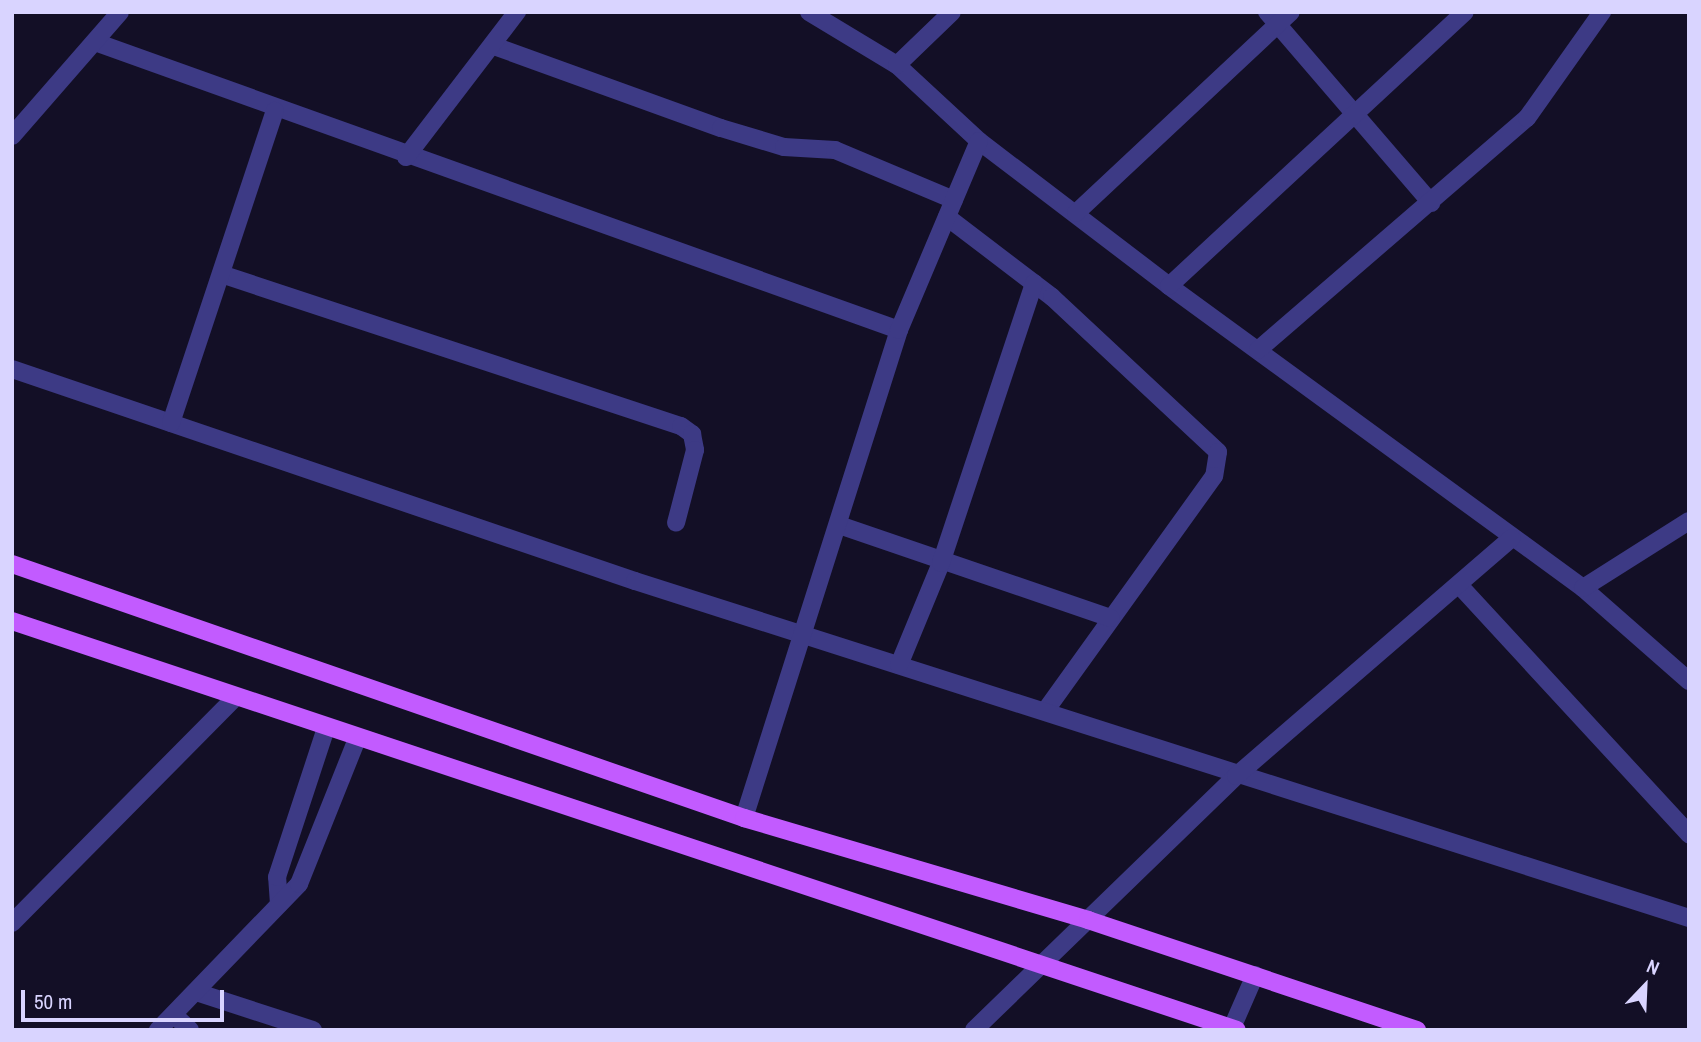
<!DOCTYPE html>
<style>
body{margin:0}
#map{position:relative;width:1701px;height:1042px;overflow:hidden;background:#130f26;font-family:"Archivo Narrow",sans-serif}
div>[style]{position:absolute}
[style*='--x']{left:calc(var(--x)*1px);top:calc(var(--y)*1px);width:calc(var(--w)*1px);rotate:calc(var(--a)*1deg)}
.minor>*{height:18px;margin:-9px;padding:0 9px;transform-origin:9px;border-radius:9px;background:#3d3a85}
.major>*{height:18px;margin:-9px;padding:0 9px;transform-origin:9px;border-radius:9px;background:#c25bff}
span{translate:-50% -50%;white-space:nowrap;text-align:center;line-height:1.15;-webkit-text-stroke:5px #130f26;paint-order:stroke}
.frame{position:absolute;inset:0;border:14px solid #d9d4ff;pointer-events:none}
.north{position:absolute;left:1610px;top:951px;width:70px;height:70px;-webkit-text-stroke:5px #130f26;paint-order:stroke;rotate:23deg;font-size:19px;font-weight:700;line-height:28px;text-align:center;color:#d9d4ff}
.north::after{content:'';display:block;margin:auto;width:24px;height:32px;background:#d9d4ff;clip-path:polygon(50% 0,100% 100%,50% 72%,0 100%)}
.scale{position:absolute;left:21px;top:990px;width:203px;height:32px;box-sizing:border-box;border:4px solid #d9d4ff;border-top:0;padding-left:9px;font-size:21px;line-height:24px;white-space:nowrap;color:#d9d4ff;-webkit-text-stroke:5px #130f26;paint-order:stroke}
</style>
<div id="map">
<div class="minor">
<i style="--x:809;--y:12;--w:103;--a:31.1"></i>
<i style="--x:897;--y:65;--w:112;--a:42.8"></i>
<i style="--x:979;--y:141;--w:239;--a:37.3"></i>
<i style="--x:1169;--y:286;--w:512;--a:36.11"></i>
<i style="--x:1583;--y:588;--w:141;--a:41.3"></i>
<i style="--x:1267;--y:12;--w:252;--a:49.3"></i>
<i style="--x:95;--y:42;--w:854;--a:19.71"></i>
<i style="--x:494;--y:46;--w:241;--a:19.9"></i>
<i style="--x:721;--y:128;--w:66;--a:16.8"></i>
<i style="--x:784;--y:147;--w:51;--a:3.4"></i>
<i style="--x:835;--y:150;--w:129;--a:22.8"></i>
<i style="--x:897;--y:65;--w:76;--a:-43.9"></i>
<i style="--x:12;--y:136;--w:164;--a:-48.9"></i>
<i style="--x:406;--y:157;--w:183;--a:-52.6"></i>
<i style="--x:1076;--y:213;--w:294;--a:-43.1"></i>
<i style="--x:947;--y:217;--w:132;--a:37.3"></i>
<i style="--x:1052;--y:297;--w:227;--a:43"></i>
<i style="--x:1218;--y:452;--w:24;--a:99"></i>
<i style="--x:1214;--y:476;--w:289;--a:125.7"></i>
<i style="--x:221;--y:274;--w:484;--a:18.3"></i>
<i style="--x:681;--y:426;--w:14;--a:36"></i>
<i style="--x:692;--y:434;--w:16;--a:79"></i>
<i style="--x:695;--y:450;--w:75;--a:104.6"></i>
<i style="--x:1169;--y:286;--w:403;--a:-42.8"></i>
<i style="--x:1258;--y:350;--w:355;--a:-40.8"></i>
<i style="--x:1527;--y:118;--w:130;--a:-54.7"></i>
<i style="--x:12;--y:369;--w:658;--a:18.79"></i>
<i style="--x:635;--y:581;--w:1107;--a:17.73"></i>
<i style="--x:171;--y:423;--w:329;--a:-71.6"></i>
<i style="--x:839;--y:525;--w:287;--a:18.9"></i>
<i style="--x:1460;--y:586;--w:338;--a:47.3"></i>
<i style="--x:1583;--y:588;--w:125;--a:-32.3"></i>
<i style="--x:899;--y:665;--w:110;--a:-67.6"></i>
<i style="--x:941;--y:563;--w:295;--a:-71.6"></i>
<i style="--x:744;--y:818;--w:512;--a:-72.38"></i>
<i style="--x:899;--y:330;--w:205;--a:-67.1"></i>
<i style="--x:279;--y:904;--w:27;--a:-94"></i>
<i style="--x:277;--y:877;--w:157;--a:-71.8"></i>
<i style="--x:12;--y:923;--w:318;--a:-45.3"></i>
<i style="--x:196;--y:992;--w:123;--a:18"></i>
<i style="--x:174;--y:1015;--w:22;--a:43"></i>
<i style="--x:158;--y:1030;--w:203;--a:-46"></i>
<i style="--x:299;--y:884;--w:156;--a:-68.2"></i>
<i style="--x:974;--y:1030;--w:365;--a:-44.1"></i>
<i style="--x:1236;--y:776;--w:364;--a:-40.8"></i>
<i style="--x:1231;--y:1030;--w:60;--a:-66.4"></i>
</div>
<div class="major">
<i style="--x:12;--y:564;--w:775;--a:19.14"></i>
<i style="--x:744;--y:818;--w:359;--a:16.5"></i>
<i style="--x:1088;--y:920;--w:347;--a:18.5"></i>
<i style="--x:12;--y:621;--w:1291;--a:18.46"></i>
</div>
<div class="frame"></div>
<div class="north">N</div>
<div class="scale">50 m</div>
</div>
